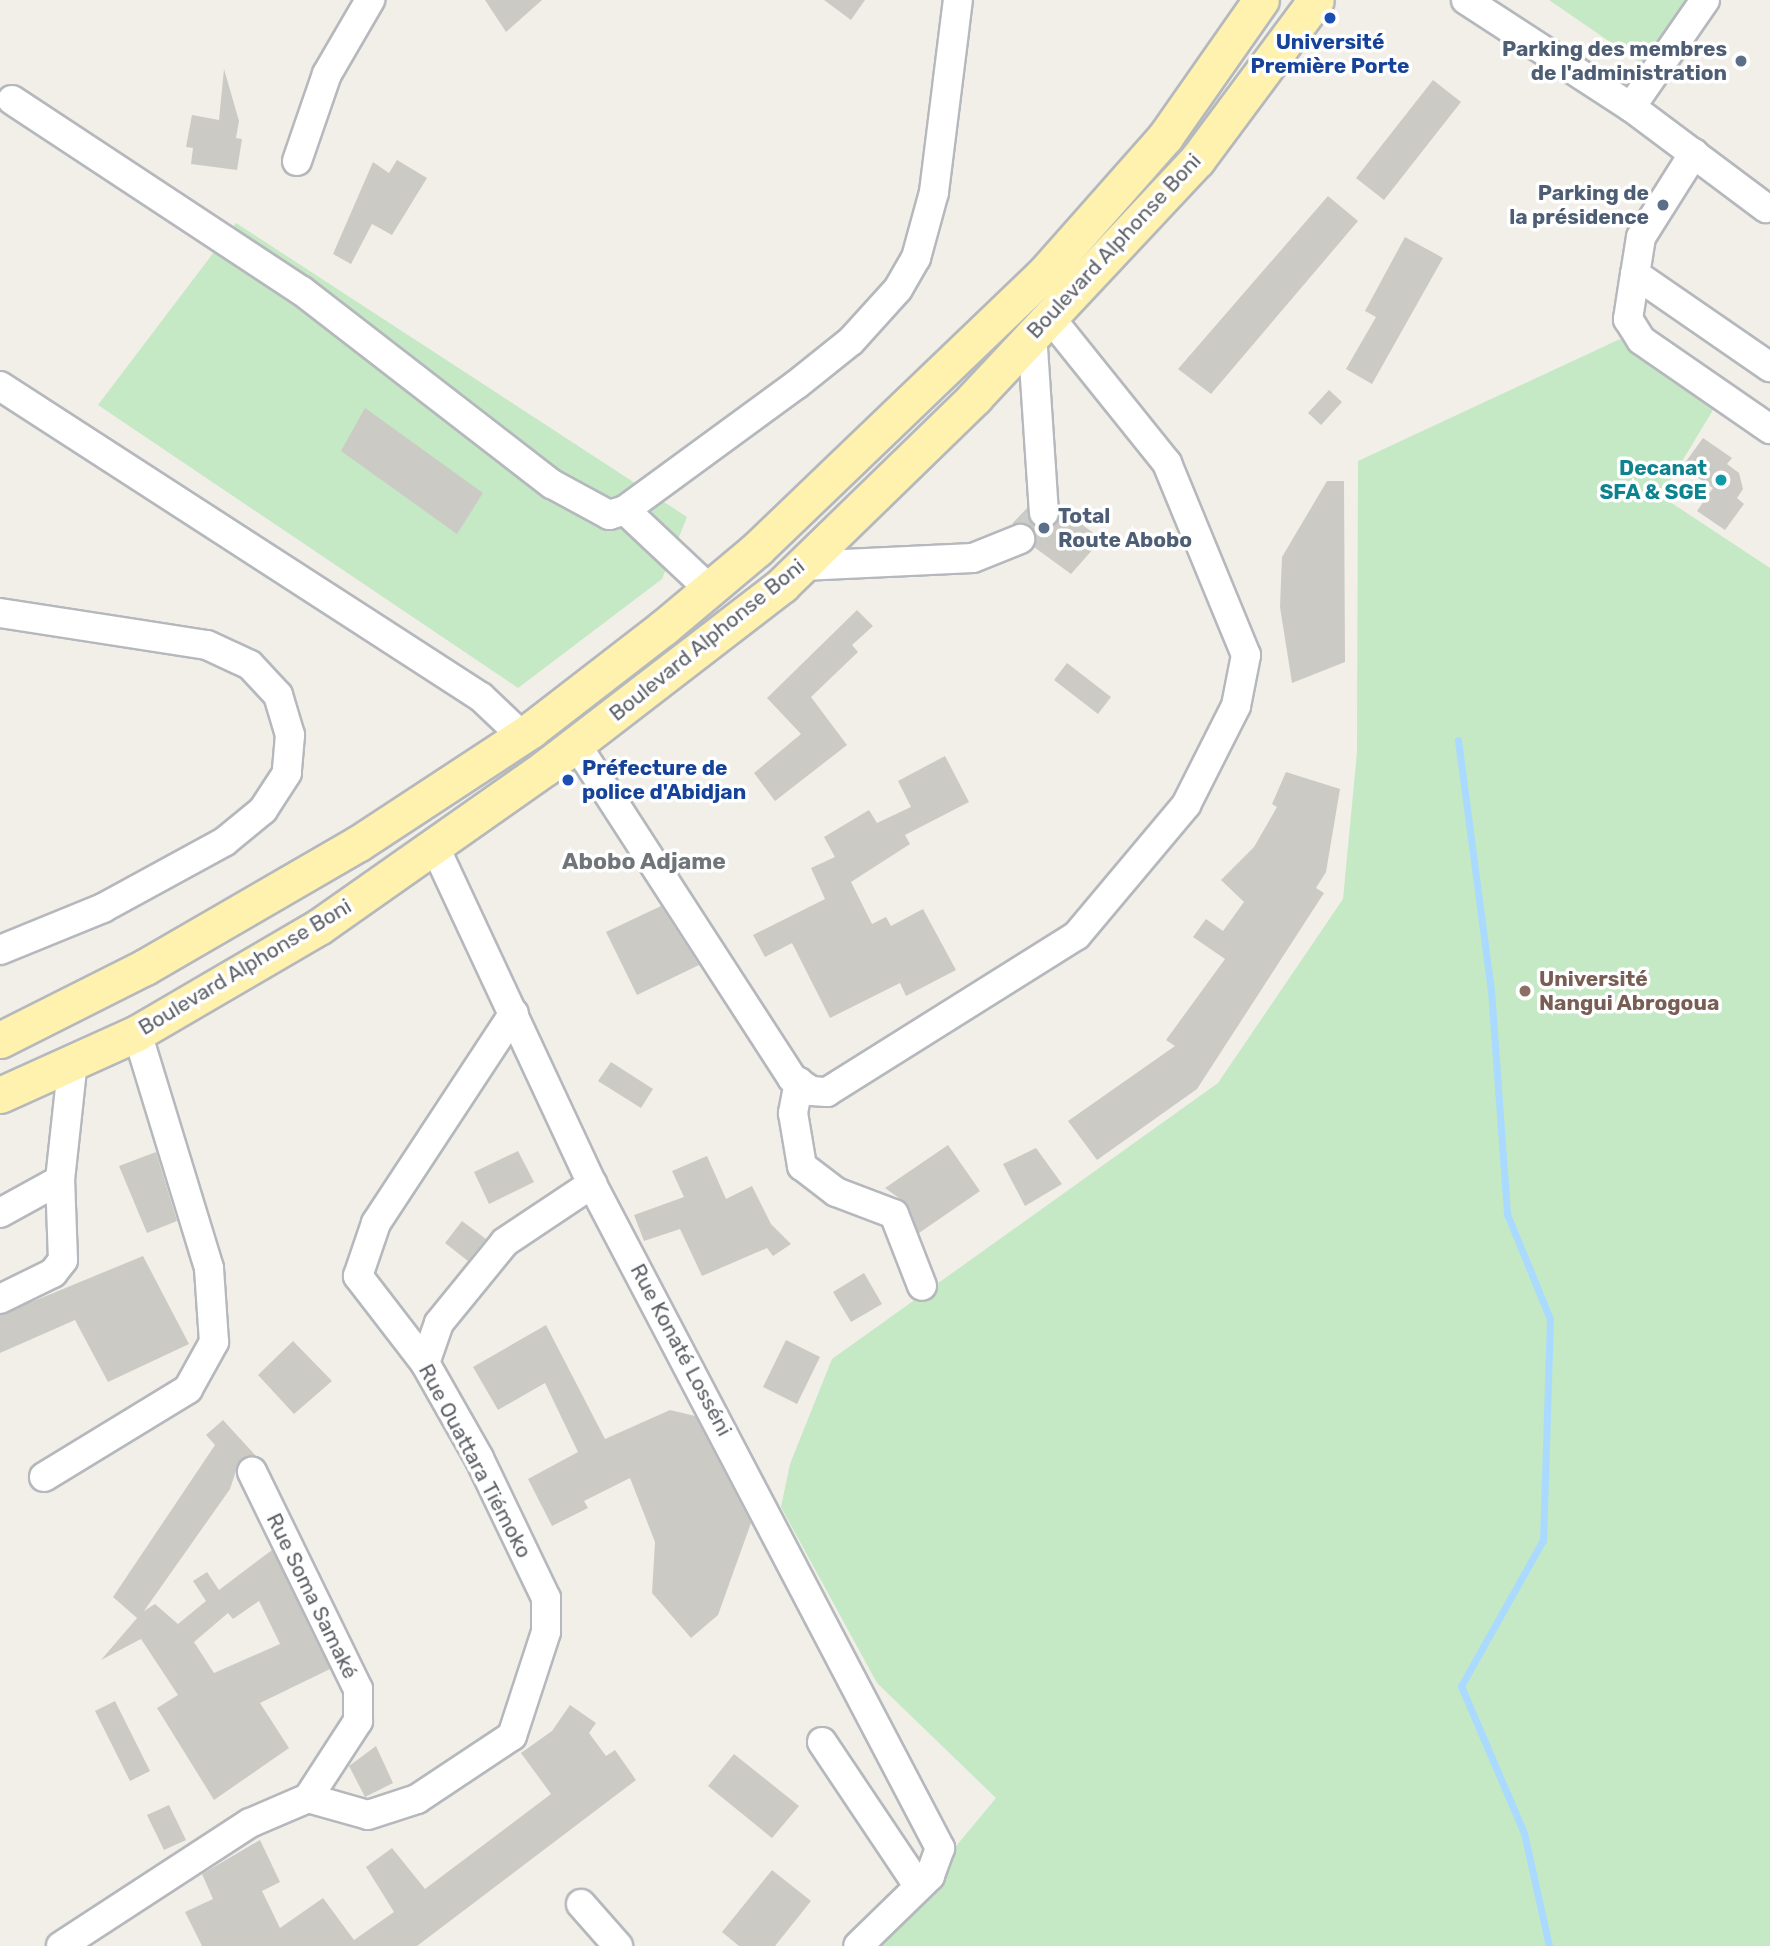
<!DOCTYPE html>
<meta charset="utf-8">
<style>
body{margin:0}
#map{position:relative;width:1770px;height:1946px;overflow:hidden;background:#f1efe8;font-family:Rubik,sans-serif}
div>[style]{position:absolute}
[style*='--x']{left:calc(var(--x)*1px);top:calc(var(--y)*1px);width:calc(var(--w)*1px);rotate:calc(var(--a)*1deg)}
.green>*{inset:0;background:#c5e8c5}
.stream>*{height:7px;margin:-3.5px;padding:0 3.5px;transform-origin:3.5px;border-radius:3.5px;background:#aadaff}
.building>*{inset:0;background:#cccac5}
.minor-tunnel>*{height:28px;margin-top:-14px;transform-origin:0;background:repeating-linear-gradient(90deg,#ccccc8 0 28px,transparent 0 42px)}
.roads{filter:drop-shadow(2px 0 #b5b8bc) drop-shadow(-2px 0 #b5b8bc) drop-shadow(0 2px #b5b8bc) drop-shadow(0 -2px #b5b8bc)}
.minor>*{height:28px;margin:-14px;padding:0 14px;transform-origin:14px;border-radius:14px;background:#fff}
.major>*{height:35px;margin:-17.5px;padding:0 17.5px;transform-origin:17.5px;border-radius:17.5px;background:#fff2af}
.dots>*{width:19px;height:19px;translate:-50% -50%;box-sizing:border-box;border:4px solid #fff;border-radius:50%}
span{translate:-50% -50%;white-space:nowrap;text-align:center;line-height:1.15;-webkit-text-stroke:7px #fff;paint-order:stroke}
.transit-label{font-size:21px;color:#164399;font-weight:700}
.left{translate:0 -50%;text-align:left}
.service-label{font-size:21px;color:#4e5e75;font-weight:700}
.right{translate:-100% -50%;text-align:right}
.street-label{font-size:21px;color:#5f6368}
.culture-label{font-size:21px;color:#0d838f;font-weight:700}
.education-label{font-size:21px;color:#785e54;font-weight:700}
.neighbourhood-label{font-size:23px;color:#70757a;font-weight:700}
</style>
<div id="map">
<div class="green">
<i style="clip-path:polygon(1549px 0,1689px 0,1645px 66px)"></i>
<i style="clip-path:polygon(236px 223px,687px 517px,662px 579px,518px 688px,98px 405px)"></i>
<i style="clip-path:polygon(1620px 339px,1716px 405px,1661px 496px,1770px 568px,1770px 1946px,873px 1946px,996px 1798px,877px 1683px,781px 1507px,790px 1464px,832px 1359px,1218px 1083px,1343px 899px,1357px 752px,1358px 461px)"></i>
</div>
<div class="stream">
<i style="--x:1458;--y:740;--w:252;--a:82.5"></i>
<i style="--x:1491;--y:990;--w:225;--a:85.9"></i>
<i style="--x:1507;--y:1214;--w:113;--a:67.7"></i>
<i style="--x:1550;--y:1319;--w:221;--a:91.8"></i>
<i style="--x:1543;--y:1540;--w:167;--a:119.3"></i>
<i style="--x:1461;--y:1686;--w:160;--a:66.8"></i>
<i style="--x:1524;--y:1833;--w:116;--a:77.5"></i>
</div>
<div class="building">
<i style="clip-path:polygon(485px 0,542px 0,506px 32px)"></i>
<i style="clip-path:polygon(824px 0,865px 0,851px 20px)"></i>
<i style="clip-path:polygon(224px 69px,239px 121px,236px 138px,242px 139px,237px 170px,191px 164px,193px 148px,186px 147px,192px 115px,219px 120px)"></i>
<i style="clip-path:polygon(1433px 80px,1461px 102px,1384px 200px,1356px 178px)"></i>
<i style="clip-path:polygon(397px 160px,427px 178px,392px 235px,372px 224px,351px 264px,333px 254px,373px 162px,389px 173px)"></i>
<i style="clip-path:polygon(1328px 196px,1358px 221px,1211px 394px,1178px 369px)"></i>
<i style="clip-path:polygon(1405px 237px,1443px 258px,1372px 384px,1346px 369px,1376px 317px,1365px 311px)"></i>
<i style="clip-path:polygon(1329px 390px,1342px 402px,1321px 425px,1308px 413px)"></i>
<i style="clip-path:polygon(365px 408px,483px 493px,457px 534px,341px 451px)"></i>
<i style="clip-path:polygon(1703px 438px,1732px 458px,1727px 464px,1739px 473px,1743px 489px,1737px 498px,1744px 504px,1725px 530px,1697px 511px,1713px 488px,1682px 467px)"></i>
<i style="clip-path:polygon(1327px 481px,1344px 481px,1345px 662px,1292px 683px,1280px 607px,1282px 557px)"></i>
<i style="clip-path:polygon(1027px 508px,1037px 528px,1054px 526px,1060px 509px,1102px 539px,1071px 574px,1034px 547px,1031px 526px,1012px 524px)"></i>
<i style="clip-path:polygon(857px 610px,873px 626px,852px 645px,858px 652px,811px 697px,847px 745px,775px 801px,754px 773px,801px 734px,767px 698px)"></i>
<i style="clip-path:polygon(1067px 663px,1111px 697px,1098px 714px,1054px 680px)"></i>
<i style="clip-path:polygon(945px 756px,969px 802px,905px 835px,910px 844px,851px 882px,872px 924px,886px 917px,891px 926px,923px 909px,956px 970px,906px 996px,900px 983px,830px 1018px,792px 943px,765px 957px,753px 935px,825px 899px,811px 868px,835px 857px,824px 837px,869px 810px,877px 823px,911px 807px,898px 781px)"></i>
<i style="clip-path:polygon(1286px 772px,1340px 789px,1326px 872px,1316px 888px,1324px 893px,1197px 1089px,1097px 1160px,1068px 1121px,1175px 1046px,1166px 1040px,1225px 959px,1193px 937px,1206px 919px,1223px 931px,1244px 902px,1221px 880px,1254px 847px,1277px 807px,1272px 804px)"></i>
<i style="clip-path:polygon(661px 906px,699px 965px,637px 995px,606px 932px)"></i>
<i style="clip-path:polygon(611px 1062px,653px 1089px,641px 1108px,598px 1081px)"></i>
<i style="clip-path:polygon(948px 1145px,980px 1191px,919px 1233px,906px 1203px,885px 1188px)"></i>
<i style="clip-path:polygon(1036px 1148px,1062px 1184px,1025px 1206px,1003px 1164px)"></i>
<i style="clip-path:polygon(518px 1151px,534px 1182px,489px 1204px,474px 1172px)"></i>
<i style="clip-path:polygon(156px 1152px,177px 1221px,147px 1233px,119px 1166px)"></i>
<i style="clip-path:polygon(707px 1156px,726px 1199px,752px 1186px,771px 1224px,791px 1244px,773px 1256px,767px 1248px,702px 1276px,680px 1229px,644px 1241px,634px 1215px,684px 1197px,672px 1171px)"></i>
<i style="clip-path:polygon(462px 1221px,486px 1239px,468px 1261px,445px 1243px)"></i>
<i style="clip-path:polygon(143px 1256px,189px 1344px,108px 1382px,75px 1320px,0 1353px,0 1315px)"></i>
<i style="clip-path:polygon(864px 1273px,882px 1304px,851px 1322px,833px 1292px)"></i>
<i style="clip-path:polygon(546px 1325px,605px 1439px,670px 1410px,695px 1416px,751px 1523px,718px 1615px,691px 1638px,652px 1593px,655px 1542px,630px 1478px,584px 1501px,588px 1508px,552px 1526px,528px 1479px,578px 1452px,545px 1383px,498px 1410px,473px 1367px)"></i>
<i style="clip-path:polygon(786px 1340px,820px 1357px,797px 1404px,763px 1387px)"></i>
<i style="clip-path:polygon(293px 1341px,332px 1381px,294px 1414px,258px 1375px)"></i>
<i style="clip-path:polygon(evenodd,223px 1420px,257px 1457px,239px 1462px,230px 1489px,144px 1611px,155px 1604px,178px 1624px,206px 1601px,193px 1581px,207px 1572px,219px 1590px,272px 1550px,330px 1669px,260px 1703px,289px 1748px,214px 1800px,157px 1708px,178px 1695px,141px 1639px,101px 1660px,137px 1618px,113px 1597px,215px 1445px,206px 1435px,223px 1420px,259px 1601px,280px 1644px,214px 1673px,194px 1642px,228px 1613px,233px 1619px,259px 1601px)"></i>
<i style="clip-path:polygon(115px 1701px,150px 1771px,130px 1781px,95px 1711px)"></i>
<i style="clip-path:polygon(570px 1705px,596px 1723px,589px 1733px,606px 1756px,615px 1750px,636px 1780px,417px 1946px,202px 1946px,185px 1912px,213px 1899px,202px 1874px,260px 1840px,280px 1882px,262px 1891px,280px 1928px,323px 1898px,354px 1940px,394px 1912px,366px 1867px,392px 1848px,425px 1889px,551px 1794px,521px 1753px,552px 1731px)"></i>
<i style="clip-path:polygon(376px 1746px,393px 1783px,365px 1797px,349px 1766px)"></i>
<i style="clip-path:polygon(734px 1754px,799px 1806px,772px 1838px,708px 1786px)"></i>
<i style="clip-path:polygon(169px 1805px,186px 1840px,164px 1850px,147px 1815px)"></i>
<i style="clip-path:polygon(772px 1870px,811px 1901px,775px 1946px,739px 1946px,722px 1932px)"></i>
</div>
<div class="minor-tunnel">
<i style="--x:1020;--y:539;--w:35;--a:-47"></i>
</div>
<div class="roads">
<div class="minor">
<i style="--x:1466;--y:0;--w:197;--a:33"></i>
<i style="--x:1631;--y:107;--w:169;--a:36.8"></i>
<i style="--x:12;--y:100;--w:347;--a:33.4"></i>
<i style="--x:302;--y:291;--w:316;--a:37.7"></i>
<i style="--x:552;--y:484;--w:65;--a:28.5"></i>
<i style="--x:609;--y:515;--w:17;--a:-17"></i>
<i style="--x:625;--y:510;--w:212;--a:-36.2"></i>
<i style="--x:796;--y:385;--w:70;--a:-38.7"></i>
<i style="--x:851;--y:341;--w:70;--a:-47.9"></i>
<i style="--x:898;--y:289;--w:36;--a:-60"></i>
<i style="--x:916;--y:258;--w:68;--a:-74.7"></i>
<i style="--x:934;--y:192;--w:193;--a:-82.9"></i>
<i style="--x:1631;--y:107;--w:130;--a:-55.3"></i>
<i style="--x:1694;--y:153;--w:99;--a:122.2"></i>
<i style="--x:1641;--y:237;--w:37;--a:99"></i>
<i style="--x:1635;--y:274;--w:164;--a:34.6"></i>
<i style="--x:297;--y:161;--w:92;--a:-71"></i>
<i style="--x:327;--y:74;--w:86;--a:-59.8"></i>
<i style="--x:1635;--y:274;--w:46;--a:98.8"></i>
<i style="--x:1628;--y:319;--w:25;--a:58"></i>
<i style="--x:1641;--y:340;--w:157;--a:34.6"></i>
<i style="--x:1032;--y:333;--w:180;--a:86.2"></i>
<i style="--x:0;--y:386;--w:573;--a:32.89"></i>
<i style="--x:481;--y:697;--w:57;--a:43.6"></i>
<i style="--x:625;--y:510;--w:115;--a:43.2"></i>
<i style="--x:802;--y:566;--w:171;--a:-2.7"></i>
<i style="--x:973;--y:558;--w:51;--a:-22"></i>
<i style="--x:0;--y:613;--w:209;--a:8.8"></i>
<i style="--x:207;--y:645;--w:47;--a:24.9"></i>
<i style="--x:250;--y:665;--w:41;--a:47"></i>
<i style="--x:278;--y:695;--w:42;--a:73.3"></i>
<i style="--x:290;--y:735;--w:38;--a:95"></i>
<i style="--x:287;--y:773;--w:44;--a:123"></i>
<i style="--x:263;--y:810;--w:50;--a:140.6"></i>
<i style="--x:224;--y:842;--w:138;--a:151.4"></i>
<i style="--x:103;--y:908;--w:111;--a:157.8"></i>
<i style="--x:576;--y:744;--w:398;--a:57.1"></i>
<i style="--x:792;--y:1078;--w:23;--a:34"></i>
<i style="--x:811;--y:1091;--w:16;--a:4"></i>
<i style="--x:827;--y:1092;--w:295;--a:-32.1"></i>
<i style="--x:1077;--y:935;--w:170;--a:-50"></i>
<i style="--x:1186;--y:805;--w:111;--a:-63.2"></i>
<i style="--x:1236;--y:706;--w:52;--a:-78.9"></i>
<i style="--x:1246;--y:655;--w:208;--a:-112.4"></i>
<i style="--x:1167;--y:463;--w:189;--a:-128.8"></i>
<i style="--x:434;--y:845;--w:374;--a:65"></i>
<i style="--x:592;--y:1184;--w:750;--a:62.34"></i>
<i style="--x:940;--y:1848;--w:30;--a:110"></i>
<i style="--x:930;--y:1876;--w:100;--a:135.8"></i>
<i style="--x:799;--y:1082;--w:32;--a:101"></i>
<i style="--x:793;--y:1113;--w:54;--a:80.4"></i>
<i style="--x:802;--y:1166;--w:43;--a:37.4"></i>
<i style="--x:836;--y:1192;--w:62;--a:20.8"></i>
<i style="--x:894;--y:1214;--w:77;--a:68.7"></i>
<i style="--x:0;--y:1213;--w:68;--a:-28.8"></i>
<i style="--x:0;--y:1299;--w:59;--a:-26.1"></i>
<i style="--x:53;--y:1273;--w:16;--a:-52"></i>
<i style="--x:63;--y:1260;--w:80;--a:-92.1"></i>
<i style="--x:60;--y:1180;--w:120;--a:-83.8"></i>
<i style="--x:425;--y:1363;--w:42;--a:-70.7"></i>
<i style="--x:439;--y:1323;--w:104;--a:-50.8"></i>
<i style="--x:505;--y:1242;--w:105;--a:-33.7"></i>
<i style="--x:44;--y:1477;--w:169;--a:-31.4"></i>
<i style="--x:188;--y:1389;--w:54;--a:-61"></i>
<i style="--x:214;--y:1342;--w:74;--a:-93.9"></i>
<i style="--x:209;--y:1268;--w:246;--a:-107"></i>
<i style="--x:822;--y:1742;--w:174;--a:56.2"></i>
<i style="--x:308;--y:1798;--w:62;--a:15.8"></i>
<i style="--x:368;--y:1815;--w:52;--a:-18.1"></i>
<i style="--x:417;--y:1799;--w:114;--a:-33.6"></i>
<i style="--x:512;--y:1736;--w:109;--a:-71.9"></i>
<i style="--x:546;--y:1632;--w:34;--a:-90"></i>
<i style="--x:546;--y:1598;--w:155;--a:-115.6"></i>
<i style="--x:479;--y:1458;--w:109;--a:-119.6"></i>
<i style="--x:425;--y:1363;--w:110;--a:-127.6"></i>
<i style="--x:358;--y:1276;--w:56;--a:-71.2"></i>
<i style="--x:376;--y:1223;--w:251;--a:-56.7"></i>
<i style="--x:581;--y:1904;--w:56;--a:48.6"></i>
<i style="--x:61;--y:1946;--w:225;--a:-33.1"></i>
<i style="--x:250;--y:1823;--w:63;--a:-23.3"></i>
<i style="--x:308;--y:1798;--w:92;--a:-57"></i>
<i style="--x:358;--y:1721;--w:32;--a:-90"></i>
<i style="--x:358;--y:1689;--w:242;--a:-116"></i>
</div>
<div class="major">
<i style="--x:0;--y:1040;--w:162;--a:-26.7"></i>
<i style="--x:145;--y:967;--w:247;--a:-30.1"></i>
<i style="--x:359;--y:843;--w:206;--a:-33.3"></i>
<i style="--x:531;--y:730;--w:167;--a:-37.7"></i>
<i style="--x:663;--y:628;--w:123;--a:-40"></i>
<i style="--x:757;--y:549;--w:395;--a:-43.8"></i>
<i style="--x:1042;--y:276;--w:186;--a:-48.5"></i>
<i style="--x:1165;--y:137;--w:167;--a:-55"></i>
<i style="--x:0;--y:1095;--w:150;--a:-24.3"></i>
<i style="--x:137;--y:1033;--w:212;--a:-30.3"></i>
<i style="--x:320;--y:926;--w:276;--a:-35.1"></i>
<i style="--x:546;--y:767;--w:298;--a:-37.6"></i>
<i style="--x:782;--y:585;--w:269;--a:-44.2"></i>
<i style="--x:975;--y:397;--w:325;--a:-46.9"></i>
<i style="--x:1197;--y:160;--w:199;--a:-53.4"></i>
</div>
</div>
<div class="dots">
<i style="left:1330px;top:18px;background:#1a4fb4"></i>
<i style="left:1741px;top:61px;background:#5c6f8a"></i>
<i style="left:1663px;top:205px;background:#5c6f8a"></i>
<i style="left:1721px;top:480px;background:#0f9aa8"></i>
<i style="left:1044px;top:528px;background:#5c6f8a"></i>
<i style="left:568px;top:780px;background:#1a4fb4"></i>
<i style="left:1525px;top:991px;background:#8d6e63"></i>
</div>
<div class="transit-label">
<span style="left:1330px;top:54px">Université<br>Première Porte</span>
<span class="left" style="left:582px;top:780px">Préfecture de<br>police d'Abidjan</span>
</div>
<div class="service-label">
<span class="right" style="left:1727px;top:61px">Parking des membres<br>de l'administration</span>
<span class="right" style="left:1649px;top:205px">Parking de<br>la présidence</span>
<span class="left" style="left:1058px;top:528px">Total<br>Route Abobo</span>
</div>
<div class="street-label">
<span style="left:1114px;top:246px;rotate:-47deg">Boulevard Alphonse Boni</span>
<span style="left:707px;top:640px;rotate:-39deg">Boulevard Alphonse Boni</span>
<span style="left:245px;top:967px;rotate:-31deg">Boulevard Alphonse Boni</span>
<span style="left:681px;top:1350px;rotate:62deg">Rue Konaté Losséni</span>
<span style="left:475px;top:1461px;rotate:62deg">Rue Ouattara Tiémoko</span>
<span style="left:312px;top:1596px;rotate:64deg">Rue Soma Samaké</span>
</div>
<div class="culture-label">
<span class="right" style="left:1707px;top:480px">Decanat<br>SFA &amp; SGE</span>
</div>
<div class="education-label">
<span class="left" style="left:1539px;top:991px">Université<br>Nangui Abrogoua</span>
</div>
<div class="neighbourhood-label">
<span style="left:644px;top:861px">Abobo Adjame</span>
</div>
</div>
